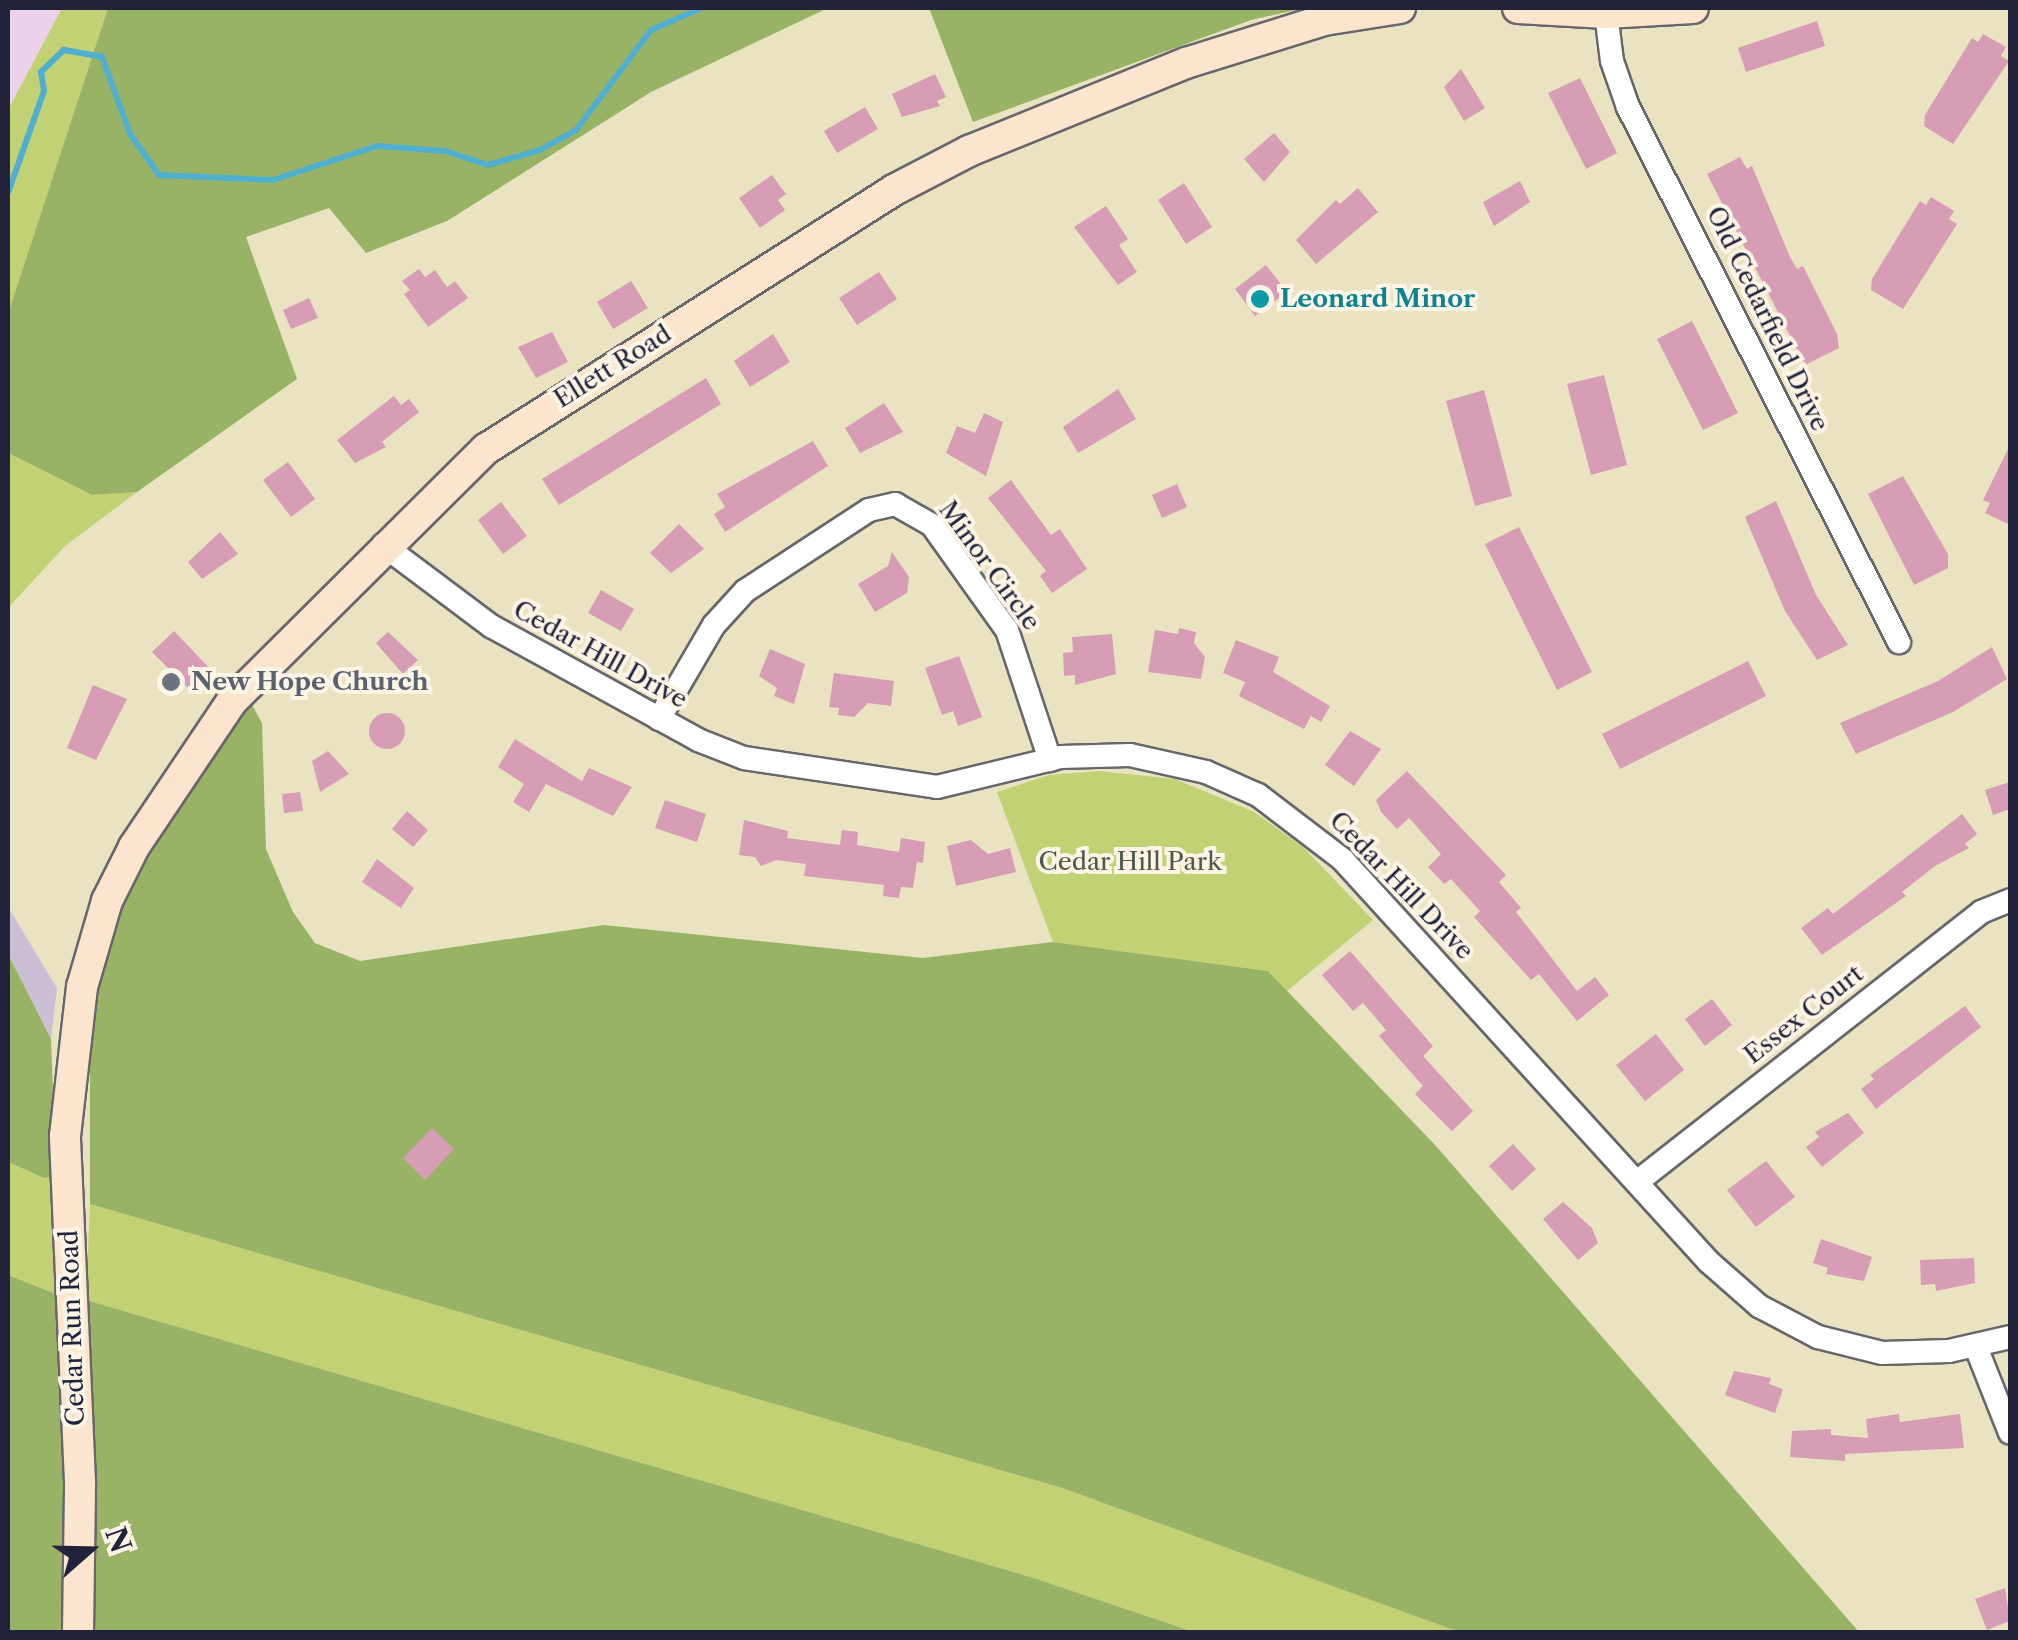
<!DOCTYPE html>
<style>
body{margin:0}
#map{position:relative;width:2018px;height:1640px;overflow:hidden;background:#eae3c2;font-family:"Libre Caslon Text",serif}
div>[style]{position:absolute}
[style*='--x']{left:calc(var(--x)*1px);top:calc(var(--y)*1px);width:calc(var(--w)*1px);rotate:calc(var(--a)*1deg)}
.built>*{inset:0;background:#ecd1ea}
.industrial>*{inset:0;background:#cbbfd5}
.green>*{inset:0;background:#c2d174}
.forest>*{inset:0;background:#99b366}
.stream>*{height:6px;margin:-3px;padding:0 3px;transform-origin:3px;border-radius:3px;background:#50afce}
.building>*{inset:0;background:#d69db5}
.round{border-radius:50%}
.roads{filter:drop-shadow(2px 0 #68666a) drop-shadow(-2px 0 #68666a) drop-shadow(0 2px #68666a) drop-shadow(0 -2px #68666a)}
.street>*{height:22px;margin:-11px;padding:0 11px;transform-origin:11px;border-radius:11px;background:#fff}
.secondary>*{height:30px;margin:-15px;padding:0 15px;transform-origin:15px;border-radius:15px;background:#fbe5cf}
.dots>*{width:28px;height:28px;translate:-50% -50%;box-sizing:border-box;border:5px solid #fcf5e5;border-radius:50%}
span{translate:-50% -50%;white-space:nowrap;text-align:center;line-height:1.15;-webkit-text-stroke:8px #fcf5e5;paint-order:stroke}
.culture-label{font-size:25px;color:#0d838f;font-weight:700}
.left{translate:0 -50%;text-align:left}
.street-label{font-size:25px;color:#22223b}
.worship-label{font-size:25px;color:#5b616d;font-weight:700}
.park-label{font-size:25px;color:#52574c}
.frame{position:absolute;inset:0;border:10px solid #22223b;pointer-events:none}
.north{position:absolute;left:40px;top:1500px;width:100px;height:100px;-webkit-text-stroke:8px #fcf5e5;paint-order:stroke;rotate:70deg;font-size:28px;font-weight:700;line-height:40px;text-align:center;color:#22223b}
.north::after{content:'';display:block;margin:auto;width:35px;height:45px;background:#22223b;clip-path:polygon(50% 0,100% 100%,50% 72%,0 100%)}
</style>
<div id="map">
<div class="built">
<i style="clip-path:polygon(8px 8px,62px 8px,8px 110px)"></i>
</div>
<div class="industrial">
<i style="clip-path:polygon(8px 907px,57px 988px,51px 1039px,8px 954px)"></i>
</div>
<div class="green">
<i style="clip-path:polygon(62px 8px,108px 8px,8px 314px,8px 110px)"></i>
<i style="clip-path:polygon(8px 453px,92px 495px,137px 492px,65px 546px,8px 608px)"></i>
<i style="clip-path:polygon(1098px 771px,1175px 779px,1254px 812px,1303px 847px,1373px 920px,1287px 991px,1268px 971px,1053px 942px,997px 792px,1049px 775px)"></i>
<i style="clip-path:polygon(8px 1162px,44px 1178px,56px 1176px,66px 1298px,8px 1275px)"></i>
<i style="clip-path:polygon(90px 1204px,1062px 1488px,1459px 1632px,1194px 1632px,1034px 1578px,86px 1300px)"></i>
</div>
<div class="forest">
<i style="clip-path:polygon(108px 8px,828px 8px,651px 92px,447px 221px,366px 253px,329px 208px,246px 237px,297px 379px,137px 492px,92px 495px,8px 453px,8px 314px)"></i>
<i style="clip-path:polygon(929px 8px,1305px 8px,1251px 20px,973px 122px)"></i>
<i style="clip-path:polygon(251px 703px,262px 723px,266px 849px,293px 912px,315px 943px,360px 961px,604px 925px,923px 958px,1053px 942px,1268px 971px,1436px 1146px,1859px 1632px,1459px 1632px,1062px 1488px,90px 1204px,90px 1055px,96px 998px,119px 909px,158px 832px)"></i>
<i style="clip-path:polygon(8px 954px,51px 1039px,56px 1176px,44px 1178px,8px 1162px)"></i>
<i style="clip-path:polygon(8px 1275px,66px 1298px,69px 1632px,8px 1632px)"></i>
<i style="clip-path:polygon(86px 1300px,1034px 1578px,1194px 1632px,89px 1632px)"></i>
</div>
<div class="stream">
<i style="--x:8;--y:193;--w:108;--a:-70.6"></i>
<i style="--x:44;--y:91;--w:19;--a:-99"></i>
<i style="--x:41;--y:72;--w:32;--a:-44"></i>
<i style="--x:64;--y:50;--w:39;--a:10"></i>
<i style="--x:102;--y:57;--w:82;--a:70"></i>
<i style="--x:130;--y:134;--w:50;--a:54.7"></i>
<i style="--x:159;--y:175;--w:114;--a:2.5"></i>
<i style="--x:273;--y:180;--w:109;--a:-18.1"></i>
<i style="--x:377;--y:146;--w:68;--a:4.2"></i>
<i style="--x:445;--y:151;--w:45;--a:18"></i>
<i style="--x:488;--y:165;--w:54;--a:-16.1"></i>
<i style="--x:540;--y:150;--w:41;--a:-29.1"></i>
<i style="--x:576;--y:130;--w:125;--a:-53.1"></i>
<i style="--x:651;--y:30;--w:55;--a:-23.7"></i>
</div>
<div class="building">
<i style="clip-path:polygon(1817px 21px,1825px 46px,1746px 72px,1738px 48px)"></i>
<i style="clip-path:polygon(1983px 34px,2006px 47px,2001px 56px,2009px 61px,1953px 144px,1924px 126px,1925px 115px,1972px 38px,1978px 42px)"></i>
<i style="clip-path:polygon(1461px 69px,1485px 108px,1464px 121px,1444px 87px)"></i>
<i style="clip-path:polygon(935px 74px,946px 97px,937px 101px,940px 106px,902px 117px,892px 94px)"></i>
<i style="clip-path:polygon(1580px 78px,1617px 153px,1586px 169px,1548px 93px)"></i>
<i style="clip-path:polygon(865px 107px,878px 129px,837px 153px,824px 131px)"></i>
<i style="clip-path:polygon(1274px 133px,1290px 152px,1264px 182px,1244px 159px)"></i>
<i style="clip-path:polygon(1740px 157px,1747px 169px,1752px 166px,1790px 257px,1797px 269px,1803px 266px,1837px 334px,1839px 348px,1805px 365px,1707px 174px)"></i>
<i style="clip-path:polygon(772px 175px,786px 194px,778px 200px,785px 210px,760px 228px,739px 198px)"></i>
<i style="clip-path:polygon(1520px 181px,1530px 202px,1494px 226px,1483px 202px)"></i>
<i style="clip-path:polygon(1184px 183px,1212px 227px,1186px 244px,1158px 200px)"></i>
<i style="clip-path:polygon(1358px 188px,1378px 212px,1316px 264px,1296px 240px,1336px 200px,1340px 204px)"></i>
<i style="clip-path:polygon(1931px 197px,1954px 211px,1949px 219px,1957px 224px,1903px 309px,1871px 290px,1872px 279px,1920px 201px,1926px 205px)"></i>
<i style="clip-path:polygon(1106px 206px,1128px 239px,1119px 245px,1137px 272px,1118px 285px,1074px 227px)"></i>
<i style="clip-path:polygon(1266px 265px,1287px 292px,1255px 316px,1235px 289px)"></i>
<i style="clip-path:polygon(419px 269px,425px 277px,435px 270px,447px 287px,455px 281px,468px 298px,428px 327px,404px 294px,410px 290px,402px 281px)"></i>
<i style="clip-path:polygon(879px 272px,897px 299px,857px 325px,839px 298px)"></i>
<i style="clip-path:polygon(631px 281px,648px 308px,613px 329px,597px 302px)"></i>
<i style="clip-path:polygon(309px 298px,318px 318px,291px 329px,283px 310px)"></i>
<i style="clip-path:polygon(1692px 321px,1738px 413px,1703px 430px,1657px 339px)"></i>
<i style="clip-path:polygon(552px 332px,568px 362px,536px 378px,518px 347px)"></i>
<i style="clip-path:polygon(773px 334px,790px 362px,750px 387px,734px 361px)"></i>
<i style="clip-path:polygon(1604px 375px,1627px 465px,1591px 475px,1567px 384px)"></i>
<i style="clip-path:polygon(706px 378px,721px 404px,559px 505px,542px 479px)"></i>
<i style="clip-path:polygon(1118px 389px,1136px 419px,1078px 453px,1063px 427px)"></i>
<i style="clip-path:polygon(1484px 390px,1512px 496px,1475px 506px,1446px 401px)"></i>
<i style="clip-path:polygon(394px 396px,401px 405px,409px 399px,419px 412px,382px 442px,386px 447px,355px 463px,337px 440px)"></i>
<i style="clip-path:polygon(884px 403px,903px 432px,860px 453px,845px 428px)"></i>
<i style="clip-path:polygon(984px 413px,1003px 422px,986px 476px,946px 453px,957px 426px,975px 433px)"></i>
<i style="clip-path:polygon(813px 441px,828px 466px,725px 532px,714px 514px,725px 507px,717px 494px)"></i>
<i style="clip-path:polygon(2010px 445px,2010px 525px,1985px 513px,1990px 503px,1983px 500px)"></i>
<i style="clip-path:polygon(288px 462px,315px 499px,291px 517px,263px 480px)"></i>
<i style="clip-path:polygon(1903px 476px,1948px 554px,1948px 568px,1914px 585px,1868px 494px)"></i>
<i style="clip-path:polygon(1011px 480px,1051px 535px,1060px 529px,1087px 569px,1052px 593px,1040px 576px,1046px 571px,988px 498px)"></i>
<i style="clip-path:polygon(1177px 484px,1187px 507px,1162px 518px,1152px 495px)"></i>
<i style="clip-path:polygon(1776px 501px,1816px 595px,1848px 645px,1817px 660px,1785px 611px,1745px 517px)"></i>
<i style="clip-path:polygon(501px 502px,527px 536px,503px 554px,478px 520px)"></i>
<i style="clip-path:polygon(679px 524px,704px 549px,671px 573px,650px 553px)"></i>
<i style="clip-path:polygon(1519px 527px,1592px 672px,1557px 690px,1485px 544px)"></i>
<i style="clip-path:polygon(220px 532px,238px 554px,202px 579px,188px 562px)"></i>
<i style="clip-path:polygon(892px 552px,909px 577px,907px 593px,875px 612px,858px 584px,888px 566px)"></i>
<i style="clip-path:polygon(601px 590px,634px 609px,621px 631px,588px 613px)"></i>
<i style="clip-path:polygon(1179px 628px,1196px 632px,1194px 643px,1205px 657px,1201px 679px,1148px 672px,1155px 630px,1178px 634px)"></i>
<i style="clip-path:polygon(174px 631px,214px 673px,193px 693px,152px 652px)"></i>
<i style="clip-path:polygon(388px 632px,418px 660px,403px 674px,376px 643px)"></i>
<i style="clip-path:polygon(1112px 634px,1116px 674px,1075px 685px,1075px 675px,1064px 676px,1063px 653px,1073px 652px,1072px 637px)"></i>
<i style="clip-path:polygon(1236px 640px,1279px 657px,1273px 672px,1330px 706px,1321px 722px,1311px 716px,1304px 729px,1239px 696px,1245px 682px,1223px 673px)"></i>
<i style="clip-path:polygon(1992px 647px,2007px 679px,1953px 712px,1856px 754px,1840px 723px,1938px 681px)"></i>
<i style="clip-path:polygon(770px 649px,805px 664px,794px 704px,774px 696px,777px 688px,759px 676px)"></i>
<i style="clip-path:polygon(959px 656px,982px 717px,958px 726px,953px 711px,942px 715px,925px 668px)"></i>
<i style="clip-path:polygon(1748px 661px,1766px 696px,1620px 769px,1602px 734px)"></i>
<i style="clip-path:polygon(834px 673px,894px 681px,891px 706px,868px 703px,854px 717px,838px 715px,839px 708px,829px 707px)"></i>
<i style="clip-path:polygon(93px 685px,127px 699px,96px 760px,67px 748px)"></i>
<i class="round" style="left:369px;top:713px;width:36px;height:36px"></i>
<i style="clip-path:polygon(1350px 731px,1381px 749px,1354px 786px,1325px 765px)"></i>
<i style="clip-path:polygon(515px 739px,582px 781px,589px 768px,632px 787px,613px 816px,546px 784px,529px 812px,513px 802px,524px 784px,498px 767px)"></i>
<i style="clip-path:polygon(328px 751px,349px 774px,320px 792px,312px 761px)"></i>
<i style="clip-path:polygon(1407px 771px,1506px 875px,1499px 882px,1521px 908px,1516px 912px,1577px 991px,1595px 977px,1609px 995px,1577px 1021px,1539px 974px,1531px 980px,1483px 927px,1474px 917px,1480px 911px,1451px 879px,1444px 884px,1428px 867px,1441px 854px,1409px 818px,1397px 829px,1381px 812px,1376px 800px)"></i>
<i style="clip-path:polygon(2010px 782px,2010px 809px,1993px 815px,1985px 790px)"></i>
<i style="clip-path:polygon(300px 792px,303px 811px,284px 813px,282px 794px)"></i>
<i style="clip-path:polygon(665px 800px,706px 814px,697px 842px,655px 828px)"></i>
<i style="clip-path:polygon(407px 811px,428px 830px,413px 847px,392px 829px)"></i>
<i style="clip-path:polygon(1962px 814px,1977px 834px,1965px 844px,1969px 848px,1935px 866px,1902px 892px,1906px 896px,1822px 955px,1801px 928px,1828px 908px,1833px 914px)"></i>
<i style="clip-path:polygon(744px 820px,788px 831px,787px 838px,840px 845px,842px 830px,858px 832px,857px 845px,899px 852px,901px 838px,925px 842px,923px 863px,917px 862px,913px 888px,901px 887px,899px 898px,883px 896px,884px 885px,804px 876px,806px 864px,776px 860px,761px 866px,755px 857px,739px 855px)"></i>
<i style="clip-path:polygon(971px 840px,988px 854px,1010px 848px,1016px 872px,956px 886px,947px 846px)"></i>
<i style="clip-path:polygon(377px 859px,414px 888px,401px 908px,362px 882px)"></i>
<i style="clip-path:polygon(1350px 951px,1433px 1046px,1423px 1056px,1473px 1111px,1452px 1131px,1415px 1094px,1423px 1086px,1379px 1036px,1386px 1030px,1363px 1003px,1353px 1011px,1322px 975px)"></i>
<i style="clip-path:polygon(1712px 999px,1732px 1025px,1705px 1046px,1685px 1019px)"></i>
<i style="clip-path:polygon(1965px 1006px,1981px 1027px,1876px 1109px,1861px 1089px,1874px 1079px,1870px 1075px)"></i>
<i style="clip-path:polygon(1656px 1034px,1684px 1070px,1645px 1101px,1616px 1065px)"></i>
<i style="clip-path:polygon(1848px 1113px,1864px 1133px,1822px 1167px,1806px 1147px,1819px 1137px,1815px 1132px)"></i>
<i style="clip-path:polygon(432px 1128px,454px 1149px,425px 1180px,403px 1158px)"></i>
<i style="clip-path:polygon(1513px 1144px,1536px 1169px,1512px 1191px,1489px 1166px)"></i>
<i style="clip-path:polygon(1766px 1161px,1795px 1197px,1756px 1227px,1727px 1190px)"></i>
<i style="clip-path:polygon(1563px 1202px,1592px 1228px,1598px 1243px,1578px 1260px,1543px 1219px)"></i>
<i style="clip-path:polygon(1821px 1239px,1872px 1257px,1864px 1281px,1826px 1274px,1828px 1268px,1813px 1263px)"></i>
<i style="clip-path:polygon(1974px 1258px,1975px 1283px,1936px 1291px,1935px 1284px,1921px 1285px,1920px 1260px)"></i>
<i style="clip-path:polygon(1734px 1371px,1771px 1378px,1769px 1384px,1783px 1389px,1775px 1413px,1725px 1395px)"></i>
<i style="clip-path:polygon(1899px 1414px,1900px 1422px,1960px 1414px,1964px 1448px,1845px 1454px,1845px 1461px,1790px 1457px,1792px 1431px,1831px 1429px,1831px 1435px,1868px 1438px,1866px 1419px)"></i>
<i style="clip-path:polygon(2005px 1588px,2010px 1621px,1987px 1630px,1975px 1599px)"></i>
</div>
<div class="roads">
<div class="street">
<i style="--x:1606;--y:13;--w:48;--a:82.9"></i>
<i style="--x:1612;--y:61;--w:49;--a:70.8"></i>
<i style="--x:1628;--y:107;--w:600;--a:63.14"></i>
<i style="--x:383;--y:545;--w:135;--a:36.9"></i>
<i style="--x:491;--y:626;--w:236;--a:28.8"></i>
<i style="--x:698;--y:740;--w:49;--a:21.4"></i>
<i style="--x:744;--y:758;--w:195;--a:8.5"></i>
<i style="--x:937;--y:787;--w:128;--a:-13.6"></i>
<i style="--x:1061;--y:757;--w:69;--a:-1.7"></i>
<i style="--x:1130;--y:755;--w:78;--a:12.6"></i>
<i style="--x:1206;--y:772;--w:57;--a:23.9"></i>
<i style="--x:1258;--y:795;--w:106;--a:37.3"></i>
<i style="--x:1342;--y:859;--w:545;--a:47.68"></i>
<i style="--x:1709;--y:1262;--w:67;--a:41.3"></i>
<i style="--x:1759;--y:1306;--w:67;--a:27.7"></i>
<i style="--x:1818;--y:1337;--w:66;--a:14"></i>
<i style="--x:1882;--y:1353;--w:67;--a:-1.7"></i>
<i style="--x:1949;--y:1351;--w:63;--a:-12.9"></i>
<i style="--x:659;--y:719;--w:109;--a:-59.7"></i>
<i style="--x:714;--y:625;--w:46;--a:-47.6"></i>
<i style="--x:745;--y:591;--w:148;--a:-33.2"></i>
<i style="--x:869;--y:510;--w:27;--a:-13"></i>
<i style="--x:895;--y:504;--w:43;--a:29.6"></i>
<i style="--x:932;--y:525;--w:129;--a:54.5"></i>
<i style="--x:1007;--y:630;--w:137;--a:71.7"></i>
<i style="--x:1637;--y:1182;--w:437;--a:-38.1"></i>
<i style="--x:1981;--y:912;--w:31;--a:-22"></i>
<i style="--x:1976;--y:1347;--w:92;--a:68.4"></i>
</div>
<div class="secondary">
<i style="--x:1518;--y:8;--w:88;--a:3.3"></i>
<i style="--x:1606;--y:13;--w:87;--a:-3.3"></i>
<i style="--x:78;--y:1632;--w:150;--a:-89.2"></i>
<i style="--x:80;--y:1482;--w:346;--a:-92.5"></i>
<i style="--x:65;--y:1136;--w:150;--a:-83.5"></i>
<i style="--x:82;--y:987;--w:90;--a:-73.8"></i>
<i style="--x:107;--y:901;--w:60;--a:-63.4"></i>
<i style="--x:134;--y:847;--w:176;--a:-56.1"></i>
<i style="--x:232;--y:701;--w:358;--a:-44.8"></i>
<i style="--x:486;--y:449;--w:483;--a:-32.4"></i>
<i style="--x:894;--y:190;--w:85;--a:-27.5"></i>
<i style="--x:969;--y:151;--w:234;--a:-22.1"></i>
<i style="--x:1186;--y:63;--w:145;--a:-17.3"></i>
<i style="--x:1324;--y:20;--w:77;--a:-9"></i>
</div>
</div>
<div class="dots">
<i style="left:1260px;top:299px;background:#0f9aa8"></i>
<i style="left:171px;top:682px;background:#6b7280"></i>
</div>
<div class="culture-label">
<span class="left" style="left:1280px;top:299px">Leonard Minor</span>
</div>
<div class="street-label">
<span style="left:1767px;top:319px;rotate:64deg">Old Cedarfield Drive</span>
<span style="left:613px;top:367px;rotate:-32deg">Ellett Road</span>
<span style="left:989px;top:566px;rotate:54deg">Minor Circle</span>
<span style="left:600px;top:655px;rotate:29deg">Cedar Hill Drive</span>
<span style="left:1401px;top:886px;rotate:46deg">Cedar Hill Drive</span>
<span style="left:1804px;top:1015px;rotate:-38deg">Essex Court</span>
<span style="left:73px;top:1328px;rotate:-92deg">Cedar Run Road</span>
</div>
<div class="worship-label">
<span class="left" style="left:191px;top:682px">New Hope Church</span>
</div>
<div class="park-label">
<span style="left:1130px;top:862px">Cedar Hill Park</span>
</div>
<div class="frame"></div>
<div class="north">N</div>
</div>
